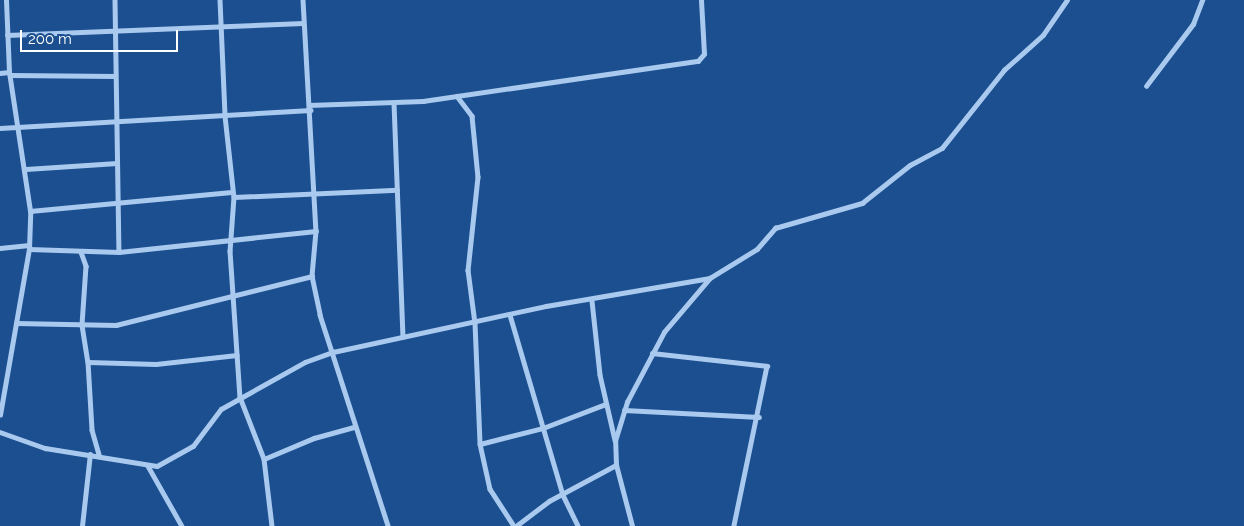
<!DOCTYPE html>
<style>
body{margin:0}
#map{position:relative;width:1244px;height:526px;overflow:hidden;background:#1b4f8f;font-family:Raleway,sans-serif}
div>[style]{position:absolute}
[style*='--x']{left:calc(var(--x)*1px);top:calc(var(--y)*1px);width:calc(var(--w)*1px);rotate:calc(var(--a)*1deg)}
.minor>*{height:4.5px;margin:-2.25px;padding:0 2.25px;transform-origin:2.25px;border-radius:2.25px;background:#a9c9ee}
span{translate:-50% -50%;white-space:nowrap;text-align:center;line-height:1.15;-webkit-text-stroke:4px #1b4f8f;paint-order:stroke}
.scale{position:absolute;left:20px;top:30px;width:158px;height:22px;box-sizing:border-box;border:2px solid #fff;border-top:0;padding-left:6px;font-size:15px;line-height:18px;white-space:nowrap;color:#fff;-webkit-text-stroke:4px #1b4f8f;paint-order:stroke}
</style>
<div id="map">
<div class="minor">
<i style="--x:115;--y:0;--w:252;--a:89.1"></i>
<i style="--x:220;--y:0;--w:116;--a:87.5"></i>
<i style="--x:225;--y:116;--w:81;--a:83.7"></i>
<i style="--x:234;--y:197;--w:54;--a:94.2"></i>
<i style="--x:230;--y:251;--w:146;--a:86.1"></i>
<i style="--x:240;--y:397;--w:66;--a:68.8"></i>
<i style="--x:264;--y:459;--w:67;--a:83.2"></i>
<i style="--x:303;--y:0;--w:231;--a:86.8"></i>
<i style="--x:316;--y:231;--w:45;--a:95.1"></i>
<i style="--x:312;--y:276;--w:40;--a:78"></i>
<i style="--x:320;--y:315;--w:222;--a:72.1"></i>
<i style="--x:7;--y:35;--w:296;--a:-2.3"></i>
<i style="--x:0;--y:73;--w:9;--a:-6"></i>
<i style="--x:10;--y:75;--w:105;--a:0.5"></i>
<i style="--x:1146;--y:86;--w:78;--a:-52.8"></i>
<i style="--x:1193;--y:24;--w:26;--a:-69"></i>
<i style="--x:457;--y:96;--w:25;--a:53"></i>
<i style="--x:472;--y:116;--w:61;--a:84.4"></i>
<i style="--x:478;--y:177;--w:94;--a:96.1"></i>
<i style="--x:468;--y:270;--w:53;--a:82.5"></i>
<i style="--x:475;--y:323;--w:121;--a:87.6"></i>
<i style="--x:480;--y:444;--w:46;--a:77.5"></i>
<i style="--x:490;--y:489;--w:44;--a:57"></i>
<i style="--x:394;--y:103;--w:234;--a:87.8"></i>
<i style="--x:309;--y:105;--w:114;--a:-2"></i>
<i style="--x:423;--y:101;--w:278;--a:-8.3"></i>
<i style="--x:698;--y:61;--w:9;--a:-49"></i>
<i style="--x:704;--y:54;--w:54;--a:-93.2"></i>
<i style="--x:0;--y:128;--w:311;--a:-3.3"></i>
<i style="--x:26;--y:169;--w:91;--a:-3.8"></i>
<i style="--x:234;--y:197;--w:163;--a:-2.5"></i>
<i style="--x:30;--y:211;--w:202;--a:-5.4"></i>
<i style="--x:0;--y:248;--w:29;--a:-6"></i>
<i style="--x:29;--y:249;--w:90;--a:1.9"></i>
<i style="--x:119;--y:252;--w:198;--a:-6.1"></i>
<i style="--x:81;--y:252;--w:15;--a:70"></i>
<i style="--x:86;--y:266;--w:59;--a:93.9"></i>
<i style="--x:82;--y:325;--w:37;--a:81"></i>
<i style="--x:88;--y:362;--w:68;--a:86.6"></i>
<i style="--x:92;--y:430;--w:26;--a:74"></i>
<i style="--x:592;--y:301;--w:74;--a:83.8"></i>
<i style="--x:600;--y:375;--w:67;--a:77"></i>
<i style="--x:510;--y:315;--w:188;--a:73.6"></i>
<i style="--x:563;--y:495;--w:34;--a:64"></i>
<i style="--x:16;--y:323;--w:100;--a:1.1"></i>
<i style="--x:116;--y:325;--w:202;--a:-14"></i>
<i style="--x:652;--y:353;--w:116;--a:6.4"></i>
<i style="--x:767;--y:366;--w:163;--a:101.7"></i>
<i style="--x:88;--y:362;--w:68;--a:1.7"></i>
<i style="--x:156;--y:364;--w:81;--a:-6.3"></i>
<i style="--x:624;--y:410;--w:135;--a:3"></i>
<i style="--x:0;--y:415;--w:169;--a:-80.1"></i>
<i style="--x:29;--y:249;--w:38;--a:-88"></i>
<i style="--x:30;--y:211;--w:141;--a:-98.6"></i>
<i style="--x:9;--y:72;--w:72;--a:-92.4"></i>
<i style="--x:0;--y:432;--w:48;--a:19.6"></i>
<i style="--x:45;--y:448;--w:113;--a:9.1"></i>
<i style="--x:157;--y:466;--w:41;--a:-29.1"></i>
<i style="--x:193;--y:446;--w:46;--a:-52.9"></i>
<i style="--x:221;--y:409;--w:96;--a:-29.2"></i>
<i style="--x:305;--y:362;--w:30;--a:-20"></i>
<i style="--x:333;--y:352;--w:218;--a:-12.2"></i>
<i style="--x:546;--y:306;--w:166;--a:-9.7"></i>
<i style="--x:480;--y:444;--w:65;--a:-14.3"></i>
<i style="--x:543;--y:428;--w:67;--a:-20.9"></i>
<i style="--x:264;--y:459;--w:54;--a:-22.8"></i>
<i style="--x:314;--y:438;--w:41;--a:-15.4"></i>
<i style="--x:148;--y:466;--w:69;--a:60.5"></i>
<i style="--x:82;--y:526;--w:72;--a:-83.7"></i>
<i style="--x:516;--y:526;--w:41;--a:-37.1"></i>
<i style="--x:549;--y:501;--w:76;--a:-28.2"></i>
<i style="--x:632;--y:526;--w:63;--a:-104.7"></i>
<i style="--x:616;--y:465;--w:24;--a:-92"></i>
<i style="--x:615;--y:441;--w:41;--a:-72.9"></i>
<i style="--x:627;--y:402;--w:79;--a:-62.1"></i>
<i style="--x:664;--y:332;--w:71;--a:-49.6"></i>
<i style="--x:710;--y:278;--w:55;--a:-31.7"></i>
<i style="--x:757;--y:249;--w:28;--a:-49"></i>
<i style="--x:775;--y:228;--w:91;--a:-16"></i>
<i style="--x:862;--y:203;--w:61;--a:-38.4"></i>
<i style="--x:910;--y:165;--w:36;--a:-28"></i>
<i style="--x:942;--y:148;--w:100;--a:-51.5"></i>
<i style="--x:1004;--y:70;--w:52;--a:-41.9"></i>
<i style="--x:1043;--y:35;--w:42;--a:-55.6"></i>
</div>
<div class="scale">200 m</div>
</div>
